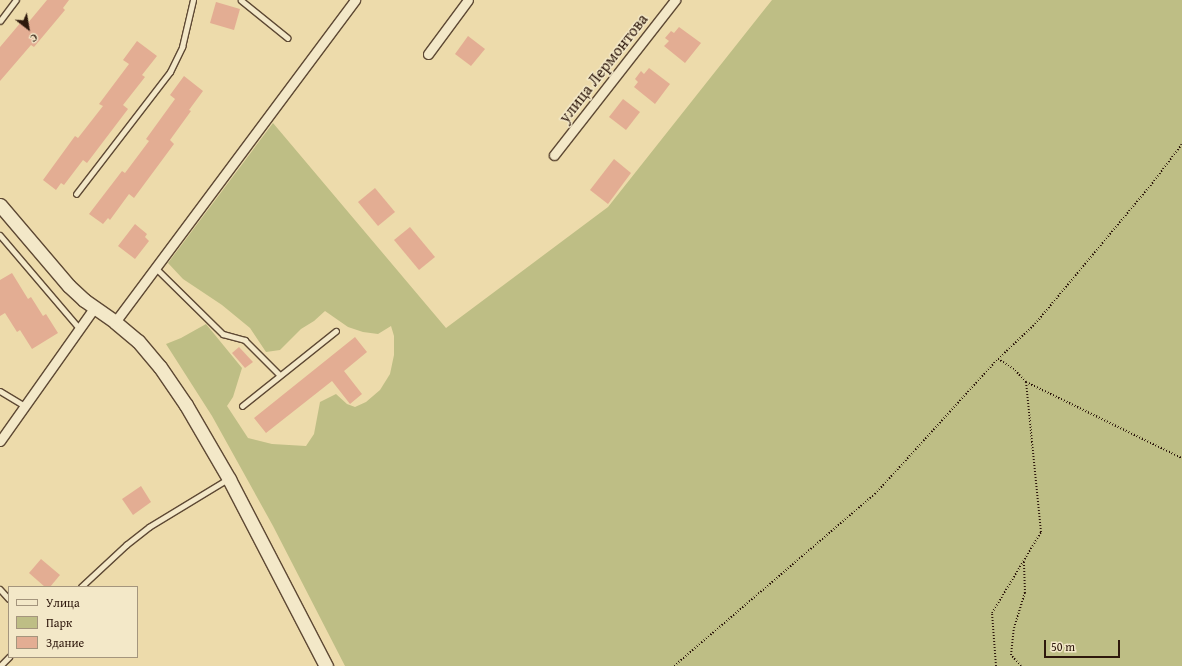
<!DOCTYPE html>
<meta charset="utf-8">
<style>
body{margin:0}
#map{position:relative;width:1182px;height:666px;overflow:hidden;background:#eddbab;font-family:"Gentium Book Plus",serif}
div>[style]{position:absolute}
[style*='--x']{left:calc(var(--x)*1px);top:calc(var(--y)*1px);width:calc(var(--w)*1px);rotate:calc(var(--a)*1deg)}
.green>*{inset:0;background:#bebe85}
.building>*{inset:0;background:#e3ad93}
.path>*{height:2px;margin-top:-1px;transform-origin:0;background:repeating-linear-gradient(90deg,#2e180c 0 1px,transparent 0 3px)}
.roads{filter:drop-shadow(1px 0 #5e4934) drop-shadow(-1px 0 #5e4934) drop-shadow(0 1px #5e4934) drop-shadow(0 -1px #5e4934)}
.lane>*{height:4.5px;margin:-2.25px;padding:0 2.25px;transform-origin:2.25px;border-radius:2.25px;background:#f3e8c8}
.street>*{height:9px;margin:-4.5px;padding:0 4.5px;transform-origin:4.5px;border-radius:4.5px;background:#f3e8c8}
.secondary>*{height:13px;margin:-6.5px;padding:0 6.5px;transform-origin:6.5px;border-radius:6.5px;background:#f3e8c8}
span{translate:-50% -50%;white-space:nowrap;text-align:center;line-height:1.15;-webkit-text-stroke:3px #f3e8c8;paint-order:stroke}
.street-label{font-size:16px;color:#2e180c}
.legend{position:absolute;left:8px;top:586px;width:130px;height:72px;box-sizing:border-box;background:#f3e8c8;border:1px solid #a4957d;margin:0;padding:5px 7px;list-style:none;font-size:12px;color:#2e180c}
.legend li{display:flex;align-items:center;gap:8px;height:20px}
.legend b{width:20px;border:1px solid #a4957d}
.north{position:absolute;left:8px;top:8px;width:40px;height:40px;-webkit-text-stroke:3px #f3e8c8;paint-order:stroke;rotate:149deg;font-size:11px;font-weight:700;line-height:16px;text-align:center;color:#2e180c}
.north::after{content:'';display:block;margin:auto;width:14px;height:18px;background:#2e180c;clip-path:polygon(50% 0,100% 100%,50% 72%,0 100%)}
.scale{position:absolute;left:1044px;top:640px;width:76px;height:18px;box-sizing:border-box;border:2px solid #2e180c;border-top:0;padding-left:5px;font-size:12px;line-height:14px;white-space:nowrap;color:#2e180c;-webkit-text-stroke:3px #f3e8c8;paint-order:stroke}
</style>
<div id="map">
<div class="green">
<i style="clip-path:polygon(772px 0,1182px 0,1182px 666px,345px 666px,273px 526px,212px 416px,166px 344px,181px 338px,206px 324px,242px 368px,233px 397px,227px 406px,248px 438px,272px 444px,306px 446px,314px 434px,320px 402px,336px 394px,347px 404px,355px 407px,366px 402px,380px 390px,390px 374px,394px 355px,394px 336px,391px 326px,378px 334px,363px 332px,348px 327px,325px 311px,314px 321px,301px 329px,280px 350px,266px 352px,250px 328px,222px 305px,183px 279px,168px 263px,273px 123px,446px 328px,608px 207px)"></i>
</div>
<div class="building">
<i style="clip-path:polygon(47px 0,69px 0,63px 8px,65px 10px,34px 47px,31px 45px,0 81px,0 47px,22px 21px,27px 24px)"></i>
<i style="clip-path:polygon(216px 2px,240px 9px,234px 30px,210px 23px)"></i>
<i style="clip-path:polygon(679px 27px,701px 43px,685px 63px,664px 46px,669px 41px,665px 38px,671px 31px,674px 33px)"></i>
<i style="clip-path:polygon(468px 36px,485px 49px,471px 66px,455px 54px)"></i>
<i style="clip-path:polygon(137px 41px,157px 56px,142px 75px,145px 77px,123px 105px,128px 109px,87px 163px,83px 160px,64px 185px,61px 183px,56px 190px,43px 180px,75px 136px,78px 138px,103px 106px,99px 104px,129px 64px,123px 60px)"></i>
<i style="clip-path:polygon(649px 68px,670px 84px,655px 104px,634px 87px,638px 82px,635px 79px,641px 71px,644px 74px)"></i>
<i style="clip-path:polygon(184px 76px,203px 91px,189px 110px,191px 111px,170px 140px,174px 144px,134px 198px,129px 194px,110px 220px,108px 218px,103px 224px,89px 214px,122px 171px,125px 173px,149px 141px,146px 139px,175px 99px,170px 95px)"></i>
<i style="clip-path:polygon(623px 99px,640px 112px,626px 130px,609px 117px)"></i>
<i style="clip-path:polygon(614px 159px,631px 173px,608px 204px,590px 190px)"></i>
<i style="clip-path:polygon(375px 188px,395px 212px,378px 226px,358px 202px)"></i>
<i style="clip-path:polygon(135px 224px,147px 234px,145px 237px,149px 241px,135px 259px,118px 246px)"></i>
<i style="clip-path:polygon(410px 227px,435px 257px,419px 270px,394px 240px)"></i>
<i style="clip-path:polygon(12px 273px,28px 299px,31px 297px,43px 316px,46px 314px,58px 333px,32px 349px,20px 330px,17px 332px,5px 313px,0 316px,0 280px)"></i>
<i style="clip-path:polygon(355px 337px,367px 352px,344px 371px,362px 394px,350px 404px,332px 381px,266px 433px,254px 418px)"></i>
<i style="clip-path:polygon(239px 347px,253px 362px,245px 368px,232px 353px)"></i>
<i style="clip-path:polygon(141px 486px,151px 502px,133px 515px,122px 499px)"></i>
<i style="clip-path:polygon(41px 559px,60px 575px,50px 587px,45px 587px,29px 573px)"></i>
</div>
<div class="path">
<i style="--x:1026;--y:382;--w:174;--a:26"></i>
<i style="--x:674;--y:666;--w:265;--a:-40.6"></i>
<i style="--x:875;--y:494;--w:183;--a:-47.7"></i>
<i style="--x:998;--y:359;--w:51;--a:-43.4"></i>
<i style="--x:1035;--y:324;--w:186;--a:-50.2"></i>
<i style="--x:1154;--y:181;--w:46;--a:-52.9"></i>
<i style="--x:996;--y:666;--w:53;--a:-94.3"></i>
<i style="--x:992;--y:613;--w:95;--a:-58.8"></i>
<i style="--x:1041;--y:532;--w:151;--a:-95.7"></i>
<i style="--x:1026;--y:382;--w:18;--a:-133"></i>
<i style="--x:1014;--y:369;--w:19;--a:-148"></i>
<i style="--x:1021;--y:666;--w:15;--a:-132"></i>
<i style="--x:1011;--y:655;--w:27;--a:-84"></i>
<i style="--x:1014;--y:628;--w:37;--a:-73"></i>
<i style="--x:1025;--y:593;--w:31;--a:-92"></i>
</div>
<div class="roads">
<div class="lane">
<i style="--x:241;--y:0;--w:60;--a:39"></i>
<i style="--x:0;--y:21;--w:26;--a:-53"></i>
<i style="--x:76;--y:194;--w:154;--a:-52.4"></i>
<i style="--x:170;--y:72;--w:28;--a:-64"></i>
<i style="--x:182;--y:47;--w:48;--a:-76.8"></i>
<i style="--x:0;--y:235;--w:123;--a:49.6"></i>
<i style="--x:156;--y:268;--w:94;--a:44.6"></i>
<i style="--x:223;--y:334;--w:23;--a:15"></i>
<i style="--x:245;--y:340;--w:49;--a:45"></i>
<i style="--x:0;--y:391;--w:29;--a:31"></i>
<i style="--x:242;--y:406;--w:120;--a:-38.6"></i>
<i style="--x:81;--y:587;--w:62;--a:-43"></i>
<i style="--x:126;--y:545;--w:29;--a:-38"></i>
<i style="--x:149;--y:527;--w:92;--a:-31.3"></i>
<i style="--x:0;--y:589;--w:13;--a:48"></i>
<i style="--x:0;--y:666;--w:13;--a:-45"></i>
</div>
<div class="street">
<i style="--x:428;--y:54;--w:67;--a:-53.5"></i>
<i style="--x:554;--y:155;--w:197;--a:-52"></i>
<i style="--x:115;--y:322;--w:402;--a:-53.3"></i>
<i style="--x:0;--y:441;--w:163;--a:-54.7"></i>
</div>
<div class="secondary">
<i style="--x:0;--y:205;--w:106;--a:49.6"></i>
<i style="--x:69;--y:286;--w:21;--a:43"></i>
<i style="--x:84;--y:300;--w:38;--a:35"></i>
<i style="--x:115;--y:322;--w:30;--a:40"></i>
<i style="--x:138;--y:341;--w:34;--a:50"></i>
<i style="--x:160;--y:367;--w:46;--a:55.6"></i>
<i style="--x:186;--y:405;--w:86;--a:59.8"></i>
<i style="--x:229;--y:479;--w:211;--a:62.6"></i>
</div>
</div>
<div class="street-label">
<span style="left:603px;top:68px;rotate:-52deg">улица Лермонтова</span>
</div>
<ul class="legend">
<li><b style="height:5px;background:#f3e8c8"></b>Улица</li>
<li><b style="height:11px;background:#bebe85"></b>Парк</li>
<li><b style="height:11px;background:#e3ad93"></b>Здание</li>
</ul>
<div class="north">С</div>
<div class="scale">50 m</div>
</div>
